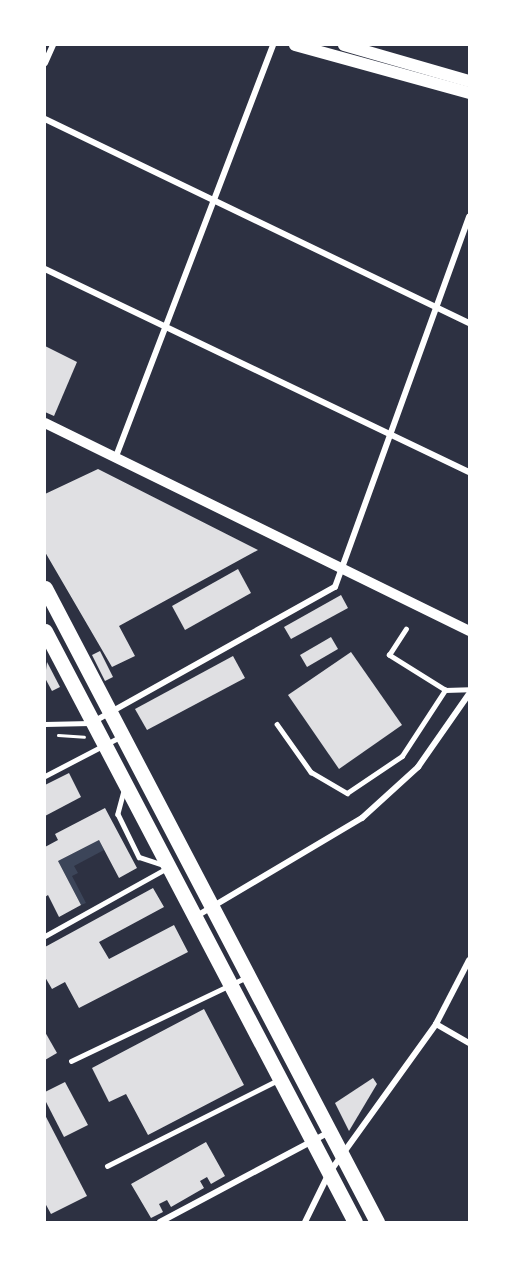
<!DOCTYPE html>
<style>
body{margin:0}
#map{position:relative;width:514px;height:1267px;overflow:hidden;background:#2d3142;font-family:"PT Sans Narrow",sans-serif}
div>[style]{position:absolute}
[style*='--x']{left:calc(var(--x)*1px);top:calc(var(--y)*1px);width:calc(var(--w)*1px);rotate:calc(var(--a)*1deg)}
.green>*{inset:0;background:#3c4559}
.building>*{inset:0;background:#e0e0e3}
.path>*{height:3px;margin:-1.5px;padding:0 1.5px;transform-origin:1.5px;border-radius:1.5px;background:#fff}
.service>*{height:4.5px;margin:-2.25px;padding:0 2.25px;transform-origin:2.25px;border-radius:2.25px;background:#fff}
.minor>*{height:6px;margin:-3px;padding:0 3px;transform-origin:3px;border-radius:3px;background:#fff}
.tertiary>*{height:10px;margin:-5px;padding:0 5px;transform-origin:5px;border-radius:5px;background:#fff}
.secondary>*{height:12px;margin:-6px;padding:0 6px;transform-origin:6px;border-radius:6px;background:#fff}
.primary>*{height:15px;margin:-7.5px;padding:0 7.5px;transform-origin:7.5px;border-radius:7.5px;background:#fff}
span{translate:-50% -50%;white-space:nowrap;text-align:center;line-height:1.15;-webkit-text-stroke:6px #fff;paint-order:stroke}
.frame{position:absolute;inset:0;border:46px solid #fff;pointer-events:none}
</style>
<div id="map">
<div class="green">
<i style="clip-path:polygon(99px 840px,104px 850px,74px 866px,78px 873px,72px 876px,86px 903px,81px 905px,58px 861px)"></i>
</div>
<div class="building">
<i style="clip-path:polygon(45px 346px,77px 362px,54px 416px,45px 412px)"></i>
<i style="clip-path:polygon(98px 469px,258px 550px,119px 626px,135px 656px,112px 667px,45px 552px,45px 494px)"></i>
<i style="clip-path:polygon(238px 569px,251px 593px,185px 630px,172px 606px)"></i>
<i style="clip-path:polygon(341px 595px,348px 608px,291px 639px,284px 627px)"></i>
<i style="clip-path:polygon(331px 637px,338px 649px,307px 667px,300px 655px)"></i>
<i style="clip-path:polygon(100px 651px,113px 677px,105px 681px,92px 655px)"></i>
<i style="clip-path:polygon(351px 652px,402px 725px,339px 769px,288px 695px)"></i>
<i style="clip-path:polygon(233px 656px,245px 678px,147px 730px,135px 709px)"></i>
<i style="clip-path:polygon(47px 662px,60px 687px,52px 691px,45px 678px)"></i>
<i style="clip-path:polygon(69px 773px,81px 797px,45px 816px,45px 785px)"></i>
<i style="clip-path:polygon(105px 808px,137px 868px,119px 878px,99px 840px,58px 861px,81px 905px,59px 917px,48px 895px,45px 897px,45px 847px,58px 840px,55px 834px)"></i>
<i style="clip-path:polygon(153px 888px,164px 907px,99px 942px,109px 959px,174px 925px,188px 952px,79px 1008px,65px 982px,52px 989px,45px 977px,45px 947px)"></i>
<i style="clip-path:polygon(204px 1009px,244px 1085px,148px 1135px,126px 1094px,109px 1102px,92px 1068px)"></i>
<i style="clip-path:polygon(45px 1032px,57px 1053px,45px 1060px)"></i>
<i style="clip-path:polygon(373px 1078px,377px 1084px,349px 1131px,335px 1103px)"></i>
<i style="clip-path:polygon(65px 1082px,88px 1125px,64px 1137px,45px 1100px,45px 1092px)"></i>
<i style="clip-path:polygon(45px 1115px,87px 1196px,51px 1214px,45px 1203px)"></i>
<i style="clip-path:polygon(206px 1142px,225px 1176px,211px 1184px,207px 1177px,200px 1181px,204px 1188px,171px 1207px,167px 1200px,159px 1204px,163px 1212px,151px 1218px,131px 1184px)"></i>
</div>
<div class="path">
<i style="--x:58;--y:735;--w:26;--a:4"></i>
</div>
<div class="service">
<i style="--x:445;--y:690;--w:24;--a:-2"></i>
<i style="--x:45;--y:724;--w:45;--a:-1.3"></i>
<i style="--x:277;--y:724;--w:59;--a:54.7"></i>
<i style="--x:311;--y:772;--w:42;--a:30.3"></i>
<i style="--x:347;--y:793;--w:66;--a:-33.9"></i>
<i style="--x:402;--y:756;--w:79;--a:-56.9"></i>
<i style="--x:445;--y:690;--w:66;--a:-148"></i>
<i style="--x:389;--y:655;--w:31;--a:-57"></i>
<i style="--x:45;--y:776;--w:85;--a:-27.5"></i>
<i style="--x:124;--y:791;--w:24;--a:105"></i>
<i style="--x:118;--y:814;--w:48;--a:64"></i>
<i style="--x:139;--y:857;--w:25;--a:18"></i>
<i style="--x:45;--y:936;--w:140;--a:-29.1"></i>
<i style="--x:71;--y:1061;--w:195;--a:-25.5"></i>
<i style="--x:107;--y:1166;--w:191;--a:-26.7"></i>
</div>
<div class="minor">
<i style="--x:45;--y:63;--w:20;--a:-66"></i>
<i style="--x:45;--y:119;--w:471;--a:25.7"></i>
<i style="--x:45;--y:269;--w:470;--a:25.6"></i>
<i style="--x:115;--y:459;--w:443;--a:-69.1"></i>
<i style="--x:93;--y:722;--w:277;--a:-29.2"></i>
<i style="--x:335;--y:587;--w:394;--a:-70.1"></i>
<i style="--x:195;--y:917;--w:194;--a:-30.7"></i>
<i style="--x:362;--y:818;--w:76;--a:-42.3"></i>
<i style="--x:418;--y:767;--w:89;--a:-55.1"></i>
<i style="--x:436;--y:1024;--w:38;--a:30"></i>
<i style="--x:160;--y:1222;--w:191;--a:-28"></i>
<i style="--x:305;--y:1222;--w:55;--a:-63.9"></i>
<i style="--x:329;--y:1173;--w:183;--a:-54.3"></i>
<i style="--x:436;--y:1024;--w:72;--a:-62.7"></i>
</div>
<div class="tertiary">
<i style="--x:45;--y:423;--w:472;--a:26.1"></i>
</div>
<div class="secondary">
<i style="--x:295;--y:45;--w:180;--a:15.4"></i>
<i style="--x:344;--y:45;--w:130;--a:16.1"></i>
</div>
<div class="primary">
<i style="--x:45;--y:588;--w:716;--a:62.36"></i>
<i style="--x:45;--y:631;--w:667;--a:62.32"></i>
</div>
<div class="frame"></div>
</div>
